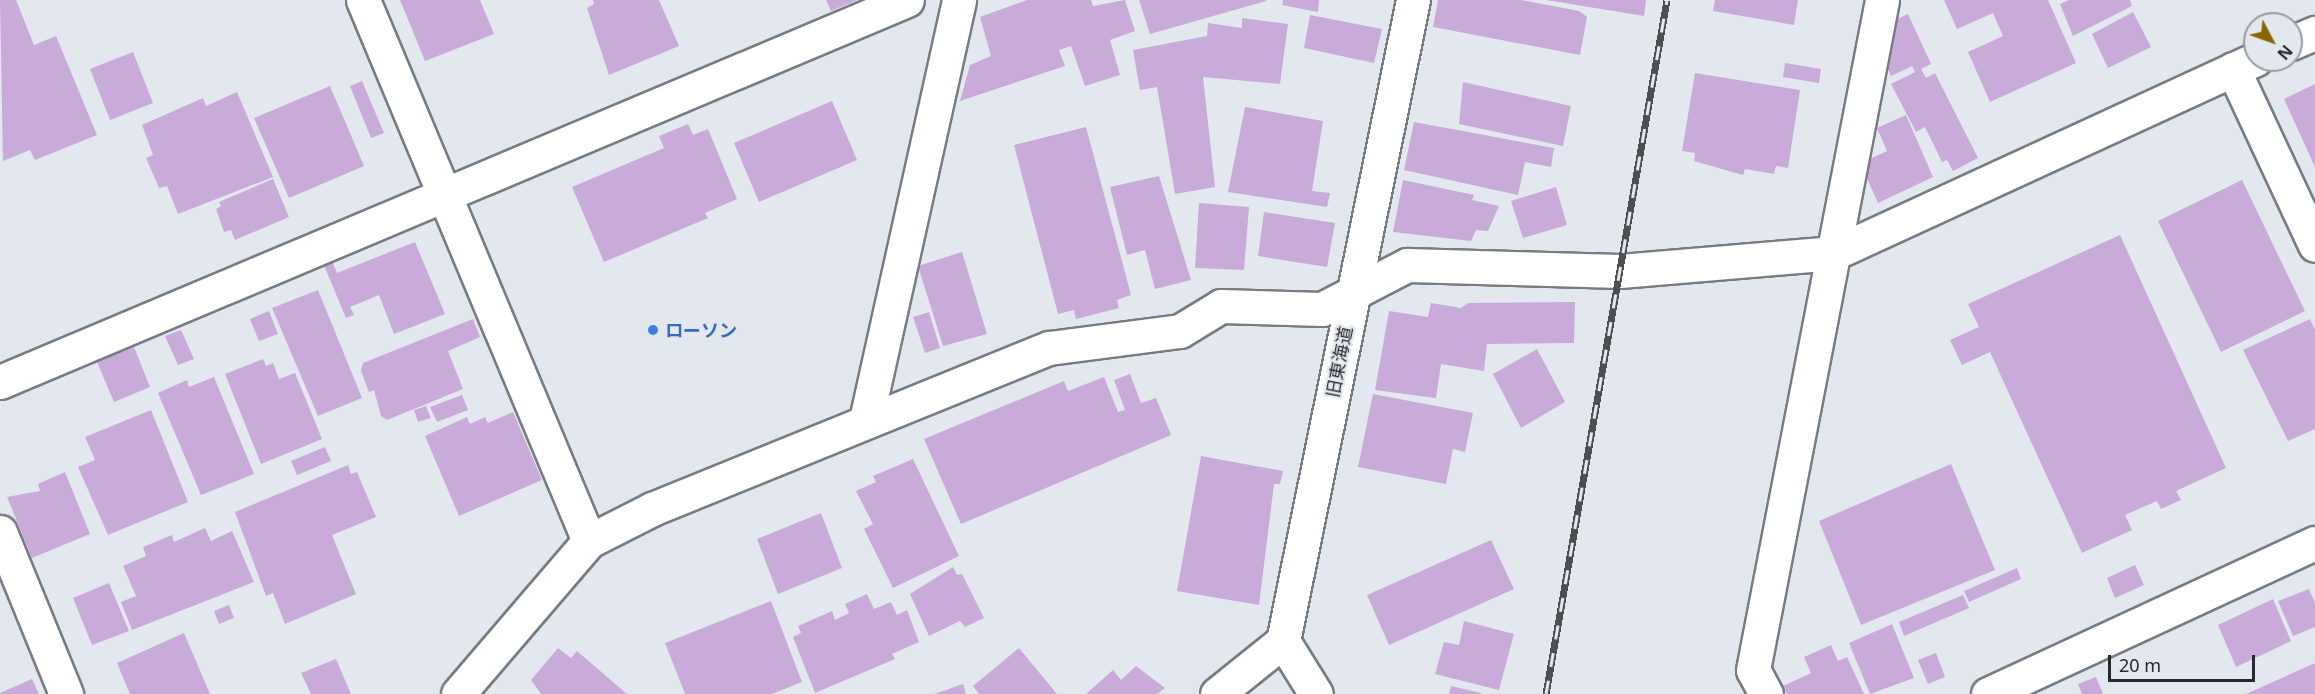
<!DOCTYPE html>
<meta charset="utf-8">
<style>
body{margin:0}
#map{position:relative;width:2315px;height:694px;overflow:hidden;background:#e3e8ef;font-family:"Noto Sans","Noto Sans JP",sans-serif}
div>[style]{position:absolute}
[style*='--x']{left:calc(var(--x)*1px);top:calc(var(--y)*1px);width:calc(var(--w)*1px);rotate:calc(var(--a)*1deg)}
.building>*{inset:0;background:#c8abd9}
.roads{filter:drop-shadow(2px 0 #777b82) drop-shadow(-2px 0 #777b82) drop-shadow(0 2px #777b82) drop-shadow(0 -2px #777b82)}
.minor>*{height:33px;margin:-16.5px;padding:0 16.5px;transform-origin:16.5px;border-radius:16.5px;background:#fff}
.rail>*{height:7px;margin-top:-3.5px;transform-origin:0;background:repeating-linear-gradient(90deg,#e3e8ef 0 14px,#4c4e52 0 28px);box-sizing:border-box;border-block:2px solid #4c4e52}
.dots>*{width:16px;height:16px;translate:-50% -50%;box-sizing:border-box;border:3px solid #e3e8ef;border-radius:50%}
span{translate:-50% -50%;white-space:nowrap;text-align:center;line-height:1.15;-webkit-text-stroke:4.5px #e3e8ef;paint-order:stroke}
.shop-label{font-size:18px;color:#366cbe;font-weight:700}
.left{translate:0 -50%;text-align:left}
.street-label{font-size:18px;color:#27292c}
.north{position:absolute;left:2243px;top:12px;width:60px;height:60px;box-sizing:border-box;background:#e3e8ef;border:2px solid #989ca1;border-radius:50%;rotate:131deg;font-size:16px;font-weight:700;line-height:24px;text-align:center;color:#27292c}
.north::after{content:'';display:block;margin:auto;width:21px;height:27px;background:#886501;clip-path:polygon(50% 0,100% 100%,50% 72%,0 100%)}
.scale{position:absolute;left:2108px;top:655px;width:147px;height:27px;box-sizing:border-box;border:3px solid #27292c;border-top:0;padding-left:8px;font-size:18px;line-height:21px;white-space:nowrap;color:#27292c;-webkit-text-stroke:4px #e3e8ef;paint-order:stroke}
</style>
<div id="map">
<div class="building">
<i style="clip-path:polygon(0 0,16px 0,34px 45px,56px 36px,97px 135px,35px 160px,30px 150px,3px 161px)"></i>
<i style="clip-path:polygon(400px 0,480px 0,494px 34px,425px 61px)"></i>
<i style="clip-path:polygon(593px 0,659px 0,679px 46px,609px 75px,587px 8px,594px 4px)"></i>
<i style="clip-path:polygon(826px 0,857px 0,831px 11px)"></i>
<i style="clip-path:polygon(1027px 0,1091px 0,1093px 6px,1125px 0,1135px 31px,1110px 40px,1120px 75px,1085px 86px,1071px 46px,1059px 50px,1065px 66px,960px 101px,970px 65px,991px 56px,980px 17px)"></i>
<i style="clip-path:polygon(1139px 0,1266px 0,1266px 1px,1150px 34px)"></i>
<i style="clip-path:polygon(1283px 0,1319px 0,1318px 12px,1282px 5px)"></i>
<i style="clip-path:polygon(1438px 0,1521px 0,1579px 11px,1587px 17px,1580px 55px,1433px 27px)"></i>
<i style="clip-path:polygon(1546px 0,1646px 0,1644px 16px)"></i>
<i style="clip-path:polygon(1715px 0,1798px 0,1794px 25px,1713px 11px)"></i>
<i style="clip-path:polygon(1944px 0,2048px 0,2076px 63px,1990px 102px,1968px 52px,2003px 36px,1993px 13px,1957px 29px)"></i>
<i style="clip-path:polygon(2069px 0,2130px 0,2132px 6px,2073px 36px,2060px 4px)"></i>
<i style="clip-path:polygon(2133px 12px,2151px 47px,2108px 68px,2092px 34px)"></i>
<i style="clip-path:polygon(1908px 14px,1931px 64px,1921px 69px,1926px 78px,1935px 73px,1978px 158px,1953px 171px,1947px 160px,1942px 162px,1925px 127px,1916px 132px,1891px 84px,1915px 72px,1912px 66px,1891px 76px,1885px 62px,1890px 60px,1893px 21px)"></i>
<i style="clip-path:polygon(1310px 15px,1382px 29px,1374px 63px,1304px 48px)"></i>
<i style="clip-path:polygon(1242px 18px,1288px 24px,1280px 84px,1203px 77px,1215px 187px,1175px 194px,1157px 87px,1140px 90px,1133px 50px,1207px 36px,1208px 23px,1242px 28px)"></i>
<i style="clip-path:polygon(133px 52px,153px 103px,110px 120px,90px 69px)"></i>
<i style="clip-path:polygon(1785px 63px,1821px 69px,1819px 83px,1783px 77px)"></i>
<i style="clip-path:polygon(1695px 73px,1800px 90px,1788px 168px,1776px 166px,1774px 174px,1745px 169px,1743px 175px,1694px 161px,1695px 153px,1682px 151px)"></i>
<i style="clip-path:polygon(362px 81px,384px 133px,371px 138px,350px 86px)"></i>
<i style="clip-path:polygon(1463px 82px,1571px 106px,1563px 146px,1459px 124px)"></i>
<i style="clip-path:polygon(2315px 84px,2315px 167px,2284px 99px)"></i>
<i style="clip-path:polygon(330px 86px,364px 166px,289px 198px,254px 118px)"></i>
<i style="clip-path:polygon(237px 92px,273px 177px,178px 214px,167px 186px,159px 188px,146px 158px,153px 155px,142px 125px,203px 98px,206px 106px)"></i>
<i style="clip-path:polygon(832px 101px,857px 160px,759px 202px,734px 143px)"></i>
<i style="clip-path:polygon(1245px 107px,1323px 121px,1312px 191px,1330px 193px,1327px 207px,1228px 192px)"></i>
<i style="clip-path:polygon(1906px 115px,1933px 177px,1878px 203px,1865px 174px,1868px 160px,1887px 151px,1877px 128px)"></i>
<i style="clip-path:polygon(1414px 122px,1554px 148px,1551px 167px,1525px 162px,1518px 195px,1404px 170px)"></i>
<i style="clip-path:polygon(688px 124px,693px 135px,708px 129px,737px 199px,705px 213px,708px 218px,604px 262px,572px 187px,664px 148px,659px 136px)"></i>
<i style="clip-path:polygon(1086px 127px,1131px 295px,1117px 300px,1119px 308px,1076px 319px,1074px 310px,1058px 314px,1014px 145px)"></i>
<i style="clip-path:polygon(1159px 176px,1191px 280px,1155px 289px,1145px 250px,1127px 255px,1110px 187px)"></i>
<i style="clip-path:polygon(273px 179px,289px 217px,235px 240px,231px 230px,224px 232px,216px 209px,221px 206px,219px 202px)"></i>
<i style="clip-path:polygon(1403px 180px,1474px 195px,1472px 200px,1499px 206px,1488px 231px,1476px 230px,1471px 241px,1393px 232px)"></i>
<i style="clip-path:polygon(2242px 180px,2305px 311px,2221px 352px,2158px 221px)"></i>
<i style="clip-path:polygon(1556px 187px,1567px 225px,1523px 238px,1511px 201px)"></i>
<i style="clip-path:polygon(1199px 203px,1249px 207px,1244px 270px,1195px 268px)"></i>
<i style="clip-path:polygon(1264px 212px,1335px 223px,1327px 267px,1258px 256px)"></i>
<i style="clip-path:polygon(2120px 235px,2226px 468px,2176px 491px,2181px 500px,2161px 509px,2157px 501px,2125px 515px,2132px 530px,2082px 553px,1990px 352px,1962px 365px,1950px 340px,1979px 327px,1968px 304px)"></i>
<i style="clip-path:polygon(415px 242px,445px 314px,394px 334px,379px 295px,350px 307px,354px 315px,346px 318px,323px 263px,331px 259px,337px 273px)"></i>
<i style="clip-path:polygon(962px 252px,987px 334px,943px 346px,918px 266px)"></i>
<i style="clip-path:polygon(318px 290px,362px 398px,318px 416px,272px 308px)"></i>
<i style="clip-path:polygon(1575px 302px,1574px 343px,1487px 344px,1484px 371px,1441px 364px,1436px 398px,1375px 390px,1389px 311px,1428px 317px,1431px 303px,1461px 308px,1468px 303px)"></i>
<i style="clip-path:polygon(269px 311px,278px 334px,259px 341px,250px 319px)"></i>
<i style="clip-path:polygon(929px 312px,940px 348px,925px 353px,913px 317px)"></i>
<i style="clip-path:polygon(473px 319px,480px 337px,448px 351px,463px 389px,387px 420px,381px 416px,374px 390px,369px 392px,361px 371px,363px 363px)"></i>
<i style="clip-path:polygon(2310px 319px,2315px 330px,2315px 429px,2288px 441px,2243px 350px)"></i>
<i style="clip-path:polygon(181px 330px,194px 359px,178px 365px,165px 336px)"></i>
<i style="clip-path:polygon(134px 347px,150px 387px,114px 402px,97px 362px)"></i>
<i style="clip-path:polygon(1537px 349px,1565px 402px,1521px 428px,1493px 374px)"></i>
<i style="clip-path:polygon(263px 359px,266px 366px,273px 363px,279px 379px,295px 373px,322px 439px,261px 464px,225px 374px)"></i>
<i style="clip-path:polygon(1130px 374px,1141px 403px,1156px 398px,1171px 435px,961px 524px,924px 439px,1064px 381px,1068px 391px,1104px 377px,1118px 412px,1125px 410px,1114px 380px)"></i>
<i style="clip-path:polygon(214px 377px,254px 474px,201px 495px,158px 393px,187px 380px,189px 387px)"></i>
<i style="clip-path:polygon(1373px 394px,1473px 413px,1465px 452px,1453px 449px,1446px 484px,1358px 467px)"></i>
<i style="clip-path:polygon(462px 395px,468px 410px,437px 422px,430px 407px)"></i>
<i style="clip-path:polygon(426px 406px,431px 418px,418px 422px,414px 410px)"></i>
<i style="clip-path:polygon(151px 410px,188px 502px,108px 535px,78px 467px,95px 460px,85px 437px)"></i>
<i style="clip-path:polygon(513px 412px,542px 480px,459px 516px,425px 436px,467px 417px,470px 424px,485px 417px,488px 423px)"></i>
<i style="clip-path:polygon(325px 447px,331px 461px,297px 475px,291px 461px)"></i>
<i style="clip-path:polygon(1201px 456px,1283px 471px,1280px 484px,1274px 484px,1259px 605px,1177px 591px)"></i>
<i style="clip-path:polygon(913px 459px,959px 556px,893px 588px,864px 529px,873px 524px,856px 491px,876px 482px,873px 476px)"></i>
<i style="clip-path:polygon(1951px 464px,1995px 570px,1861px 625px,1819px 521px)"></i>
<i style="clip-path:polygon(348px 465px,351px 474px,357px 472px,376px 517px,332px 535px,356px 594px,285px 624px,273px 593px,266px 596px,235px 512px)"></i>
<i style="clip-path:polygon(65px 472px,90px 534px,32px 558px,7px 497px,40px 491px,38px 484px)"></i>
<i style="clip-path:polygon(821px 513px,842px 568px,778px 594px,757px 539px)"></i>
<i style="clip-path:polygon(205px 528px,211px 541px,232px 531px,254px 582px,132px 630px,121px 602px,136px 596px,123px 566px,146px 556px,143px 547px,172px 535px,174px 542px)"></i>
<i style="clip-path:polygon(1491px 540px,1514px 589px,1389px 645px,1367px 595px)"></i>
<i style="clip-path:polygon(2135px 565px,2144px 585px,2115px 598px,2107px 578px)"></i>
<i style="clip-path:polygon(953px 567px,957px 575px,962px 574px,984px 618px,965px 627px,960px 621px,929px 636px,910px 594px)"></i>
<i style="clip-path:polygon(2017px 568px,2021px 579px,1969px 602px,1964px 591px)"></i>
<i style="clip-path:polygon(109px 583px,129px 631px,92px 645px,73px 598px)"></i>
<i style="clip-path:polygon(2309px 589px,2315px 603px,2315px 627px,2293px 636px,2278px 601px)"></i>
<i style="clip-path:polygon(867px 594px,874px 609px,891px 602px,897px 615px,907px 610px,919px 642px,892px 654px,895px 659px,815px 693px,793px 637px,801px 633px,798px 626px,832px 611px,835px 620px,849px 613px,845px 604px)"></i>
<i style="clip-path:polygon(1963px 595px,1969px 608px,1904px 636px,1899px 622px)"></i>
<i style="clip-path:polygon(2273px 599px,2291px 641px,2236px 667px,2218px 625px)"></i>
<i style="clip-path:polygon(771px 601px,802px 682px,772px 694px,685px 694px,665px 643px)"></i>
<i style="clip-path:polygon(229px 605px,234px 618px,219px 624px,214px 611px)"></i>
<i style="clip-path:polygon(1464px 621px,1514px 634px,1499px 690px,1435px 674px,1444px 642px,1459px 645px)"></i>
<i style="clip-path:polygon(1892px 624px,1914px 678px,1870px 694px,1849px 643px)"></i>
<i style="clip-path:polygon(184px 633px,210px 694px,130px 694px,117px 663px)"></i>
<i style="clip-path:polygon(1831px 645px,1838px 661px,1847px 657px,1864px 694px,1787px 694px,1783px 686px,1811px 673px,1804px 657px)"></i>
<i style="clip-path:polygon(558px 648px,571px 658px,577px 651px,627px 694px,541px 694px,531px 680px)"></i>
<i style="clip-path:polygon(1019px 648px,1057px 694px,979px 694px,973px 686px)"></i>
<i style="clip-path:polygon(1936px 653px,1945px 677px,1928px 684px,1918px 660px)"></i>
<i style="clip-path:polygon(336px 659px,351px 694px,311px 694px,301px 673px)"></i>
<i style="clip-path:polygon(2315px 663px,2315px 694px,2246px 694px)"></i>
<i style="clip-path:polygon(1136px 666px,1165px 688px,1157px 694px,1086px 694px,1113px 670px,1121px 680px)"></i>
<i style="clip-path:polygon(2096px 677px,2103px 694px,2082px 694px,2078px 684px)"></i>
<i style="clip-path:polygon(32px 679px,39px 694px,0 694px,0 693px)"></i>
<i style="clip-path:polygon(963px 684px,966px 694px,934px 694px)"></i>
<i style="clip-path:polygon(1451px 686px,1481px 693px,1481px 694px,1449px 694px)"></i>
</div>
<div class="roads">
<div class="minor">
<i style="--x:363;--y:0;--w:586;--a:67.33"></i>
<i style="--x:2291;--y:43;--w:26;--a:-23"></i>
<i style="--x:2233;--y:69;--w:194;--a:65"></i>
<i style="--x:0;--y:382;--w:984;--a:-22.84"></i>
<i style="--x:866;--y:420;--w:430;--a:-77.5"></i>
<i style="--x:0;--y:532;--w:175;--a:67.8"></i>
<i style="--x:1283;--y:641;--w:62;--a:58.1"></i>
<i style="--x:458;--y:694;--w:201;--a:-49.4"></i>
<i style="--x:589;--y:541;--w:71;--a:-26.9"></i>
<i style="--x:652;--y:509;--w:428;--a:-22.1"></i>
<i style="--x:1049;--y:348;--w:132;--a:-7.4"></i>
<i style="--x:1180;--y:331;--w:48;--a:-31.4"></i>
<i style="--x:1221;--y:306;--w:101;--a:1.7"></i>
<i style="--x:1322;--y:309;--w:96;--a:-27.4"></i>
<i style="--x:1407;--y:265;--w:213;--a:1.6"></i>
<i style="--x:1620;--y:271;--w:215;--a:-4.8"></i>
<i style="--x:1834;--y:253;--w:464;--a:-24.7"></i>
<i style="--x:1217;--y:694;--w:85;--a:-38.8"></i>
<i style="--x:1283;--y:641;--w:654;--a:-78.54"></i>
<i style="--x:1766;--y:694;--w:27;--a:-118"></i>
<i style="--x:1753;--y:670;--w:682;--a:-79.1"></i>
<i style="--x:1988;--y:694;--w:360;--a:-24.8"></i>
</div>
</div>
<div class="rail">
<i style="--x:1546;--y:694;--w:704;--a:-80.11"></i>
</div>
<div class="dots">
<i style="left:653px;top:330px;background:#3f7fe0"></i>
</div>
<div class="shop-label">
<span class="left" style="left:665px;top:330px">ローソン</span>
</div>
<div class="street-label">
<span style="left:1339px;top:362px;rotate:-79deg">旧東海道</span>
</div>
<div class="north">N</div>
<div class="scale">20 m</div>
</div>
